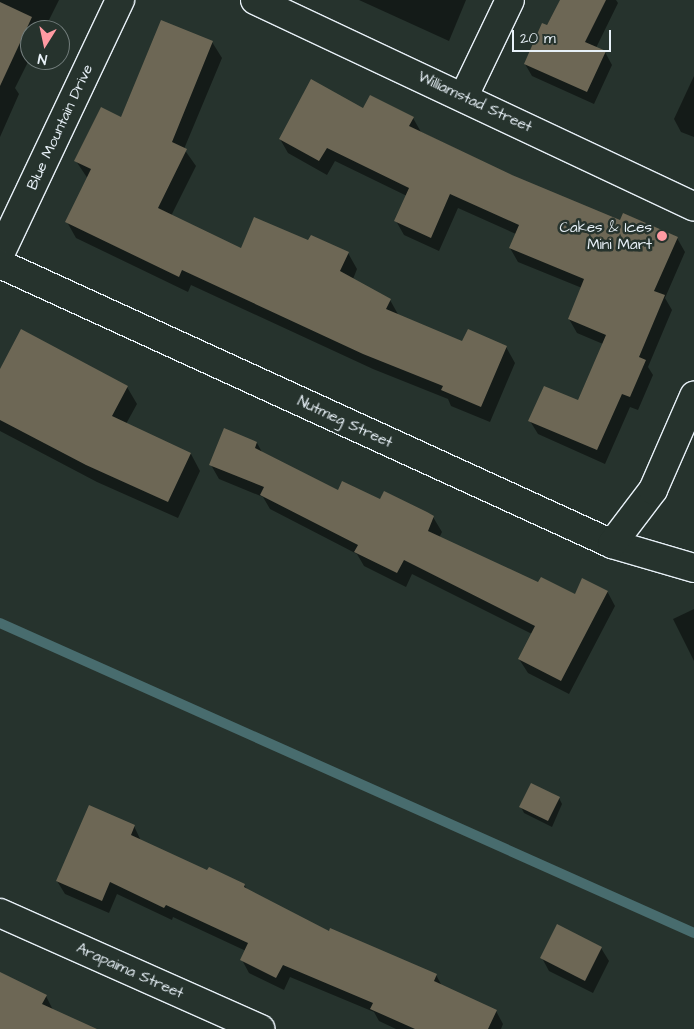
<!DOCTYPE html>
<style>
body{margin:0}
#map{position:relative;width:694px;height:1029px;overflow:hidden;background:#26332d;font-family:"Architects Daughter",sans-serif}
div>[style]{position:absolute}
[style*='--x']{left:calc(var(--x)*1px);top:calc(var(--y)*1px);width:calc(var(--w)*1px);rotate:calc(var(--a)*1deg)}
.shadow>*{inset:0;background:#0007}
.stream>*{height:10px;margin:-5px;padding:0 5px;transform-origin:5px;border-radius:5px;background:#486c6e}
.building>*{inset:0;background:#6d6755}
.roads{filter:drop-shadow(1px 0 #e8f1f8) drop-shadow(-1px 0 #e8f1f8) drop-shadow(0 1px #e8f1f8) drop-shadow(0 -1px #e8f1f8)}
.minor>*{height:28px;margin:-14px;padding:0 14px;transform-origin:14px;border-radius:14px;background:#26332d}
.dots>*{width:14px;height:14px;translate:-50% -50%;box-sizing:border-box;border:2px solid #26332d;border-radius:50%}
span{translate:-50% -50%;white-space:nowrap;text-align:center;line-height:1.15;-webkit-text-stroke:5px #26332d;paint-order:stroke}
.street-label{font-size:15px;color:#e8f1f8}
.poi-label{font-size:15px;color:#e8f1f8}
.right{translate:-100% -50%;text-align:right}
.north{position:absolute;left:20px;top:20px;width:50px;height:50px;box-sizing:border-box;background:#26332d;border:1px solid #747f7e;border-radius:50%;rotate:190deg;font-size:14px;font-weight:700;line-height:20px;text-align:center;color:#e8f1f8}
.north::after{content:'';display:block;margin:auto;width:18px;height:22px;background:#ff9aa2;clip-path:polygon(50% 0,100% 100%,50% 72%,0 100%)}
.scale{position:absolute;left:512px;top:30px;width:99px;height:22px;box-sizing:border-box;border:2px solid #e8f1f8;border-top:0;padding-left:6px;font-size:15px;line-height:18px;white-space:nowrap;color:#e8f1f8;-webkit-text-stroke:4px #26332d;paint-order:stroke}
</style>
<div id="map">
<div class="shadow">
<i style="clip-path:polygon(0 0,59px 0,44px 30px,30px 30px,30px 58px,15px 88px,19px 94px,0 137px)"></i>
<i style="clip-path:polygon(359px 0,466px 0,449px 41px)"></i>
<i style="clip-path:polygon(561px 0,616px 0,618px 3px,596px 48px,605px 52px,612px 65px,594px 104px,532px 76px,525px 64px)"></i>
<i style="clip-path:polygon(212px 42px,222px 58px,184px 149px,196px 166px,171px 216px,241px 250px,309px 242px,348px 253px,357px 269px,353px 279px,390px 300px,399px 316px,463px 342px,506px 347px,515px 363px,490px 422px,451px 406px,448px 399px,373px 369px,191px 285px,188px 292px,76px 238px,67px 222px,88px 179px,76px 161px)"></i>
<i style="clip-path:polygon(694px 76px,694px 137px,681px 132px,674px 119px)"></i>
<i style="clip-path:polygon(364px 109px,413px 118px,421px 132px,512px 176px,621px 222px,677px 238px,685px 252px,665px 298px,672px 310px,648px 367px,653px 375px,638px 410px,630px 407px,605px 464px,538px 434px,530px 421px,578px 402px,603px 344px,577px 333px,569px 319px,582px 288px,518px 262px,510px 248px,516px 234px,458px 208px,439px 251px,404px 235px,396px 221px,407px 196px,335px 161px,327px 175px,288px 153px,280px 139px)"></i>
<i style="clip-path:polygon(0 371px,127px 387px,137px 404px,126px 424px,191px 454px,200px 471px,178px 518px,97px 482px,0 431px)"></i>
<i style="clip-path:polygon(257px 443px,263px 454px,339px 492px,433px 517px,442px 532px,439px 538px,539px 584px,575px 595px,607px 591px,615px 606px,569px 694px,528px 673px,519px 659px,532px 634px,412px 574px,406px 587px,364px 566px,357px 554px,270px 509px,263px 497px,219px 479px,211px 465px)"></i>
<i style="clip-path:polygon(694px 609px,694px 661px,673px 619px)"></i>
<i style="clip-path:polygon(559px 798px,562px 804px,552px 827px,524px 813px,521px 807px)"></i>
<i style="clip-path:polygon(134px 826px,141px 841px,208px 872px,244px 885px,248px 890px,329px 932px,436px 975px,442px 986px,496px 1011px,503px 1024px,501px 1029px,396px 1029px,379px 1021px,374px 1012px,290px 977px,284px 990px,249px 973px,242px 960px,246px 951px,173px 917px,172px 920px,117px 894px,109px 913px,65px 894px,57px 881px)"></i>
<i style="clip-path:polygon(601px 948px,609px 961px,593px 993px,549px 971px,542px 958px)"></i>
<i style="clip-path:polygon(0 980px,46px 996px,53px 1010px,94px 1029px,0 1029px)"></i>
</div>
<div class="stream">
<i style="--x:0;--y:623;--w:760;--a:24.07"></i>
</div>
<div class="building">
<i style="clip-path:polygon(560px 0,606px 0,585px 42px,606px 51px,587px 92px,524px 64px,542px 23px,547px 25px)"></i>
<i style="clip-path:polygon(0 2px,32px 17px,0 86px)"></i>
<i style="clip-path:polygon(161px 20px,213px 41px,172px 142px,187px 149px,158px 208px,241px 248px,254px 217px,308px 240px,311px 235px,349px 252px,340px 271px,391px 299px,386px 309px,462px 341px,468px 329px,507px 346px,481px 407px,441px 390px,443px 386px,363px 354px,182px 270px,179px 277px,65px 222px,91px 169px,74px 161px,101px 107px,121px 117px)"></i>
<i style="clip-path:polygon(311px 79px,363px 108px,370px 95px,414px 117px,409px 126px,512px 175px,620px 220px,623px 213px,678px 237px,654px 291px,665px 295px,639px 357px,646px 360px,630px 397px,622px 394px,597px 450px,528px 421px,544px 386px,578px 400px,606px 335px,568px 319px,584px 279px,509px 248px,519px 225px,450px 194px,431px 238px,394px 221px,409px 188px,327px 148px,319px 161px,279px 139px)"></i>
<i style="clip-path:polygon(21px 329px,128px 386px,112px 416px,191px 453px,168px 502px,86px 465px,0 420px,0 369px)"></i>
<i style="clip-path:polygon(224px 428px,257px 442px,255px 448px,338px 490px,342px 481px,380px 499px,384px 491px,427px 512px,434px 516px,428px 531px,538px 582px,541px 577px,575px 594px,582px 578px,608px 591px,561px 681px,518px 659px,535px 626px,404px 560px,397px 573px,354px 552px,358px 545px,260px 495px,264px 487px,209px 465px)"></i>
<i style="clip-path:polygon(531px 783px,560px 797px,548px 821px,519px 807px)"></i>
<i style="clip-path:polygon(89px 805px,135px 825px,131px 835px,207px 870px,209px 867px,245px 884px,244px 887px,329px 931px,330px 928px,437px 974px,434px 981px,497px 1010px,488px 1029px,415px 1029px,370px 1009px,373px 1003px,283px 965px,276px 978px,240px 960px,248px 943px,166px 905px,164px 908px,110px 882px,102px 901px,56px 881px)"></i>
<i style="clip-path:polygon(557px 924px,602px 947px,585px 981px,540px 958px)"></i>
<i style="clip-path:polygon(0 972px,47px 995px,42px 1004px,97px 1029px,0 1029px)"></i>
</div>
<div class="roads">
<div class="minor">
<i style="--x:255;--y:0;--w:485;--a:25.2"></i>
<i style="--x:464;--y:96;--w:106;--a:-64.4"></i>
<i style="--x:0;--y:254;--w:281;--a:-64.7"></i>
<i style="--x:0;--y:264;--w:673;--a:24.58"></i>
<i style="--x:612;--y:544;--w:85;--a:16.3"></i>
<i style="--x:612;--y:544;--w:68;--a:-52.8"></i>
<i style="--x:653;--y:490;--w:103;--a:-66.4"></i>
<i style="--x:0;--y:913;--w:285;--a:24"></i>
</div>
</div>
<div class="dots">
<i style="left:662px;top:236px;background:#ff9aa2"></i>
</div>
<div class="street-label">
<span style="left:475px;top:102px;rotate:25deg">Williamstad Street</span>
<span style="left:60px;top:127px;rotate:-65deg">Blue Mountain Drive</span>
<span style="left:345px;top:422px;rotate:25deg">Nutmeg Street</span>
<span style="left:130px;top:971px;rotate:24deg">Arapaima Street</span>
</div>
<div class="poi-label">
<span class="right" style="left:652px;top:236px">Cakes &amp; Ices<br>Mini Mart</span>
</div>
<div class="north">N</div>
<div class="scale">20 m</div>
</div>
